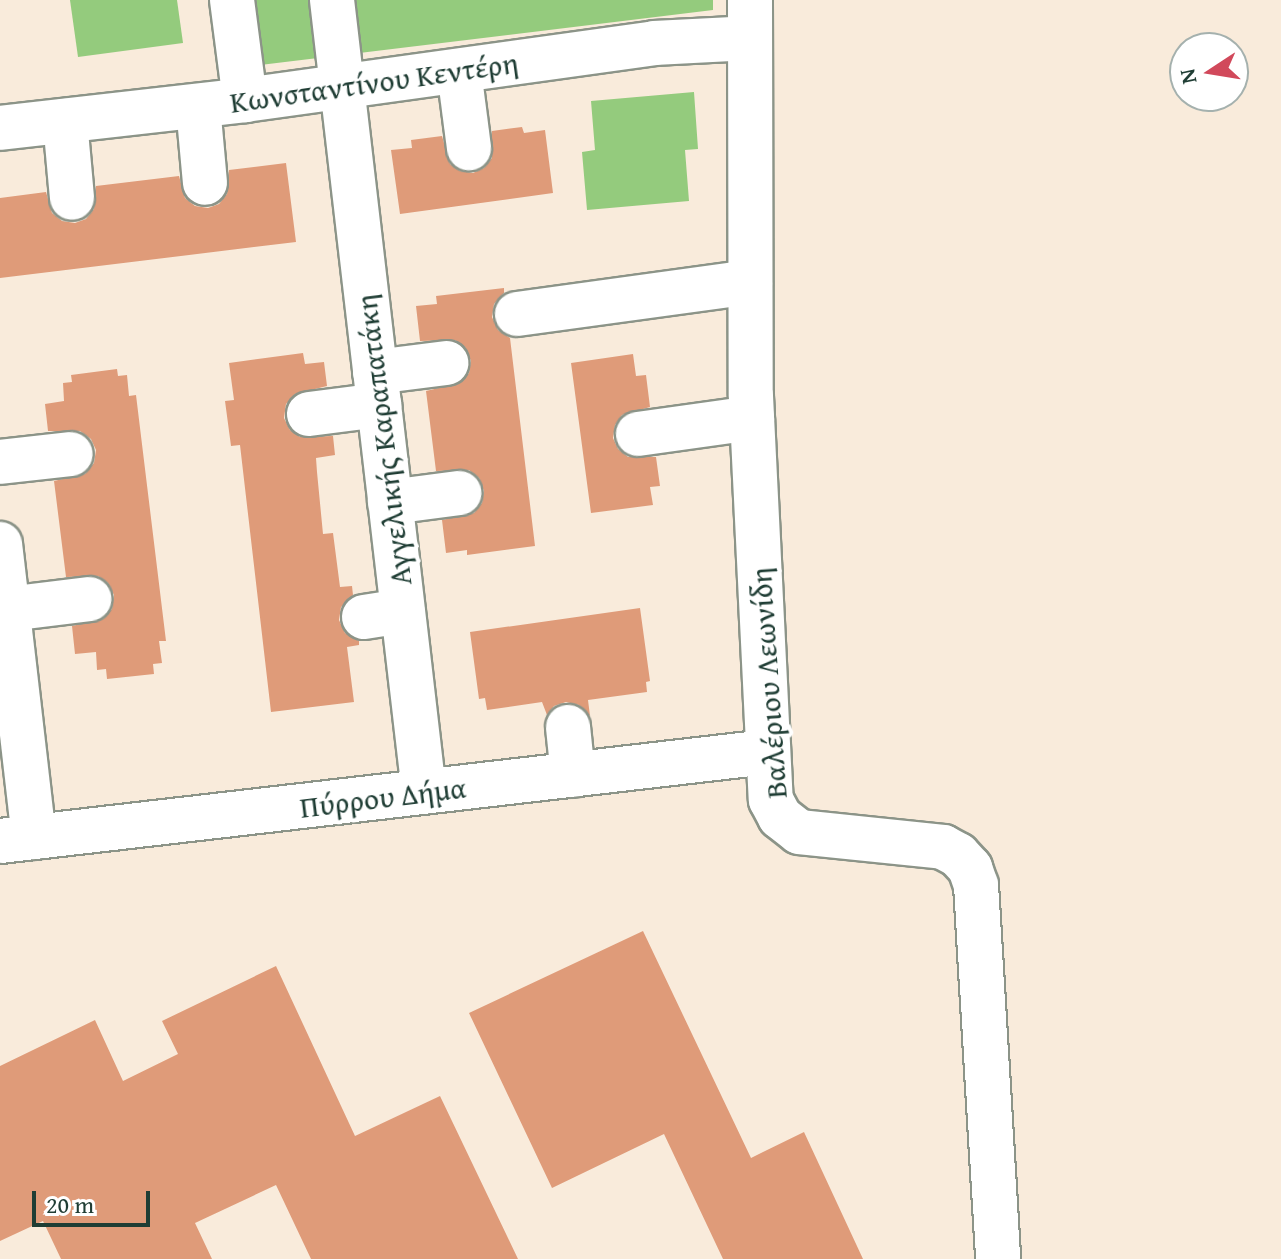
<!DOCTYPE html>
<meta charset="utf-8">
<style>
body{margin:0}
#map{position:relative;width:1281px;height:1259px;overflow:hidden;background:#f9ebdb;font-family:"Gentium Book Plus",serif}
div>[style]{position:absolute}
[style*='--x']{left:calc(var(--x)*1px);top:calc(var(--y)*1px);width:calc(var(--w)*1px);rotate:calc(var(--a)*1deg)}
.green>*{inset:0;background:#94cb7d}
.building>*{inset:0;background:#df9b79}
.roads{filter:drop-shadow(2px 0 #8c9488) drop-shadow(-2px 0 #8c9488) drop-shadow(0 2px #8c9488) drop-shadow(0 -2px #8c9488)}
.minor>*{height:44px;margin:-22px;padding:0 22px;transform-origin:22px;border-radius:22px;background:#fff}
span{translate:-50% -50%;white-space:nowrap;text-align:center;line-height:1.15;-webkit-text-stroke:8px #fff;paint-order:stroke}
.street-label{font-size:30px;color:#1f3d34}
.north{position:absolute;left:1169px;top:32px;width:80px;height:80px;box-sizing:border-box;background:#fff;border:2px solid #a5b1ae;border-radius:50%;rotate:258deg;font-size:22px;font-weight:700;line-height:32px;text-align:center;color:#1f3d34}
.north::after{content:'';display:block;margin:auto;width:28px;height:36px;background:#d1495b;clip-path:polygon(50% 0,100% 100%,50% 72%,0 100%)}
.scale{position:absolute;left:32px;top:1191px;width:118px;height:36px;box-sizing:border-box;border:4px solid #1f3d34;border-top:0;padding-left:10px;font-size:24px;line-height:28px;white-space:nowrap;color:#1f3d34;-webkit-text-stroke:6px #fff;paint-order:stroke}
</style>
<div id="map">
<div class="green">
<i style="clip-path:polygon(70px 0,177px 0,183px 43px,78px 57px)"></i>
<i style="clip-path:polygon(219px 0,713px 0,713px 10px,227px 69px)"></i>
<i style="clip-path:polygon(694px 92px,698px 149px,685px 150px,689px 201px,587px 210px,582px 152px,595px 150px,591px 101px)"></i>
</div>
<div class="building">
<i style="clip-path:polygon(522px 127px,524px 133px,545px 130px,553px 193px,400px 214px,391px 150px,412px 148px,411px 140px,442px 136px,450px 164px,460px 171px,473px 173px,484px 168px,492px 158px,492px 131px)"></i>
<i style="clip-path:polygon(286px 163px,296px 242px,0 278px,0 198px,46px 192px,52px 213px,62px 221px,75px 223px,86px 219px,94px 209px,96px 186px,179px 176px,185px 198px,195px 206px,208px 208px,219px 204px,227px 194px,229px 170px)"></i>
<i style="clip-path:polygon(504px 288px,504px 293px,494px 304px,492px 317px,498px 330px,510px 338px,535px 546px,467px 555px,467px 550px,446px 553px,442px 520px,474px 513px,482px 503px,484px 491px,479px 478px,469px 470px,436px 471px,426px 391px,460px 383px,469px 373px,471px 361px,465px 347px,455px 340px,420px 341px,416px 306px,437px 304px,436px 296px)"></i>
<i style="clip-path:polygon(303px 353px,305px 364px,324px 362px,327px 386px,295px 394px,286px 404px,284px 418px,290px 430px,300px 437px,333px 436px,335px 455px,316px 458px,317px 472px,323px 534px,333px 533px,340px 587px,352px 586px,353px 595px,341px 607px,339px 620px,345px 633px,359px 641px,359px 645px,347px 647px,354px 702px,271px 712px,240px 445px,231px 446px,225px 401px,234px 400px,229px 363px)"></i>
<i style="clip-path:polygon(633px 354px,636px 376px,646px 375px,650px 407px,622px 415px,615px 425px,613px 438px,618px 449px,628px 457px,656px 457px,660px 486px,650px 487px,653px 505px,591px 513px,571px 363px)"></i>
<i style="clip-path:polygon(117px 369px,118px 376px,127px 375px,129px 396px,136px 395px,166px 641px,159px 641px,162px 663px,153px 664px,154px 674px,107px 679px,106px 669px,97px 670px,96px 652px,75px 654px,72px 626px,103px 619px,112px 609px,114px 595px,108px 583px,98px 576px,66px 577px,54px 481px,85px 474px,94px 463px,96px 450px,91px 439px,80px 431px,48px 431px,45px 404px,64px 401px,63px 383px,72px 382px,71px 375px)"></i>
<i style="clip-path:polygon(640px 608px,650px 681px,646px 682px,647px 692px,588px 700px,590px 716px,579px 705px,566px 702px,554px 706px,547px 715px,542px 702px,487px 710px,485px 698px,479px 699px,470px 632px)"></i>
<i style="clip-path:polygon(643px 931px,751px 1158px,804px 1132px,863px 1259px,723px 1259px,664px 1134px,552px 1188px,469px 1013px)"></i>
<i style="clip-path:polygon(276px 966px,355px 1136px,440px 1096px,518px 1259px,311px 1259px,276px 1185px,195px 1223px,212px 1259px,61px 1259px,43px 1221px,0 1241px,0 1066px,95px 1020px,123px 1081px,178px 1054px,162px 1021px)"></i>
</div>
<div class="roads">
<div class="minor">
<i style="--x:232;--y:0;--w:101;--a:82.6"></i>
<i style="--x:332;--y:0;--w:797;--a:83.37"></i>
<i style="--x:750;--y:0;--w:396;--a:89.9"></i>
<i style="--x:751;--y:396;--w:404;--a:87.2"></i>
<i style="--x:771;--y:800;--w:19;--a:62"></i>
<i style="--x:780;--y:817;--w:24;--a:38"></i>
<i style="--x:799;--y:832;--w:145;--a:5.9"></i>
<i style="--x:943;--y:847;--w:17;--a:28"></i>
<i style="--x:958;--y:855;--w:18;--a:47"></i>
<i style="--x:970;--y:868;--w:18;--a:71"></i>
<i style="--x:976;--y:885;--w:375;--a:86.6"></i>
<i style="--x:459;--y:71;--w:78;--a:82.6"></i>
<i style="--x:198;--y:106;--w:77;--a:84.8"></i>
<i style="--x:65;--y:121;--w:77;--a:84.8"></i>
<i style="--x:0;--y:128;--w:247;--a:-6.5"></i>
<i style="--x:245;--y:100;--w:413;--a:-7.9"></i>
<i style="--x:654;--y:43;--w:95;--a:-3"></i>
<i style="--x:517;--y:314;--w:235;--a:-7.8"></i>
<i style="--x:375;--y:372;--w:72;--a:-7.2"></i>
<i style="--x:309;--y:414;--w:71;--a:-7.3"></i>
<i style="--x:638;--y:434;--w:115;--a:-8"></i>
<i style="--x:0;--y:462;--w:71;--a:-6.4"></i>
<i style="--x:390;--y:502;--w:70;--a:-7.4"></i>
<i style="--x:0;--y:544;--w:295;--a:83.4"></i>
<i style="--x:8;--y:609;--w:82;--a:-7"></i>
<i style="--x:364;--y:617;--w:39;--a:-9"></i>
<i style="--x:568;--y:727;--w:48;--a:84.1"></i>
<i style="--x:0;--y:841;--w:772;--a:-6.62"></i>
</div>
</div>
<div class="street-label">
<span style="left:374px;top:82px;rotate:-8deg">Κωνσταντίνου Κεντέρη</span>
<span style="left:383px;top:440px;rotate:-97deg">Αγγελικής Καραπατάκη</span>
<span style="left:768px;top:683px;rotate:-94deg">Βαλέριου Λεωνίδη</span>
<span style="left:383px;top:797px;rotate:-7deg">Πύρρου Δήμα</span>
</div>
<div class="north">N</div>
<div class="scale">20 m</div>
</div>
